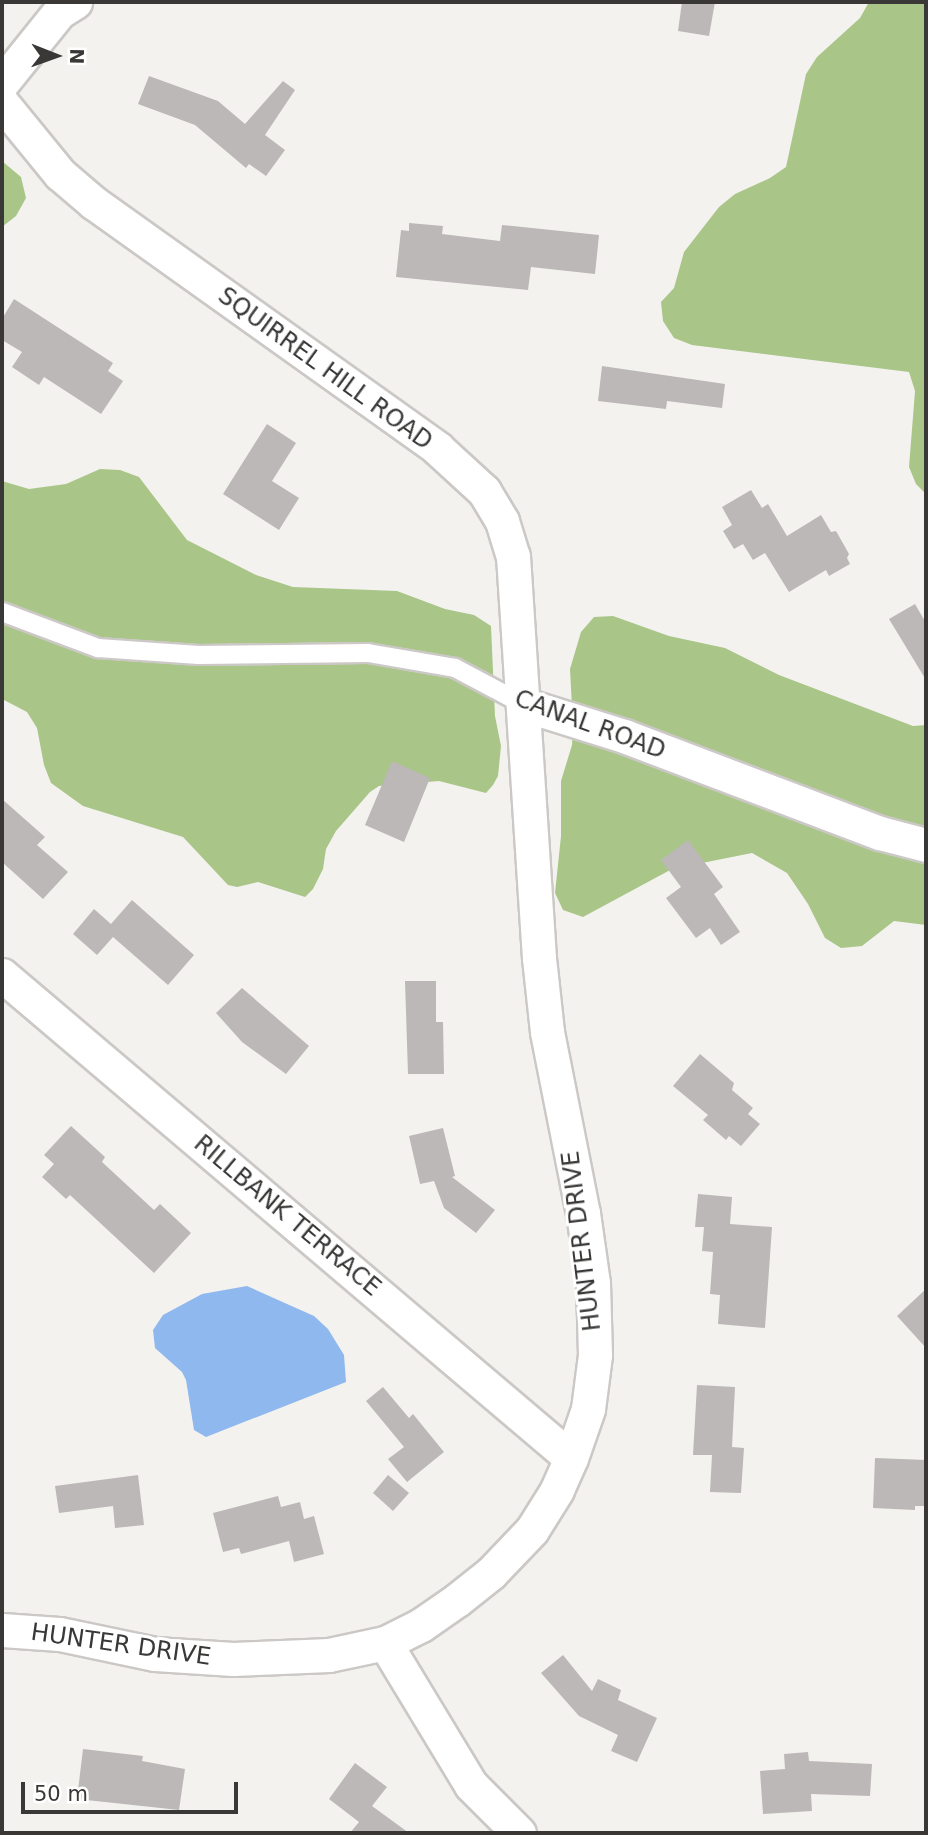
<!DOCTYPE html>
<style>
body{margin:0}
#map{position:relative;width:928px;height:1835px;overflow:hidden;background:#f4f2ef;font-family:"DejaVu Sans",sans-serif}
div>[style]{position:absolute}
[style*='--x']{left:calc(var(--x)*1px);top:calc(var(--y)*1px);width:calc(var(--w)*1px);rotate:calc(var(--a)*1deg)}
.forest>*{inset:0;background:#a9c688}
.water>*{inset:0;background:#8eb8ee}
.building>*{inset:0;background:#bbb8b7}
.roads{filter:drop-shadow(2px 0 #cbc8c6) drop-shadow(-2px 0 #cbc8c6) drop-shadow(0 2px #cbc8c6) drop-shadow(0 -2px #cbc8c6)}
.service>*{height:18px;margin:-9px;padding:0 9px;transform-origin:9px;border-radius:9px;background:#fff}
.minor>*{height:33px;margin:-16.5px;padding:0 16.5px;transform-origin:16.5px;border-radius:16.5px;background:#fff}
span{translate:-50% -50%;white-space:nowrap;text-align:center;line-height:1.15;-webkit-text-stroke:6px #fff;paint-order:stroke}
.street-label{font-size:24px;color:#393837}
.frame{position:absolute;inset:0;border:4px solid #393837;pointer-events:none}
.north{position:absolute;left:21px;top:21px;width:70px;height:70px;-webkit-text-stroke:5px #fff;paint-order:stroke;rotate:91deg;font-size:19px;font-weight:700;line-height:28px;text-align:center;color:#393837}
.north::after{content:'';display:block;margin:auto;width:24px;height:32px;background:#393837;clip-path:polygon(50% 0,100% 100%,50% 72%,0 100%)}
.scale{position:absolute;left:21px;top:1782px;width:217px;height:32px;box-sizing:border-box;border:4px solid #393837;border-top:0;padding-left:9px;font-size:21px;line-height:24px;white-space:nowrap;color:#393837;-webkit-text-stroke:5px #fff;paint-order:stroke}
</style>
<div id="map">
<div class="forest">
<i style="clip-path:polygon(869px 2px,926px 2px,926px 494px,916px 484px,909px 467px,915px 391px,909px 372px,692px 345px,674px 338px,663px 321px,661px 302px,674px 288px,684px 252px,719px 207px,735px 194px,770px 178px,786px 167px,806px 74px,817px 57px,860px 18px)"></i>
<i style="clip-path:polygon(2px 161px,21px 177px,26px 198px,16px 216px,2px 227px)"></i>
<i style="clip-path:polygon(100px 469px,120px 470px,139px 477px,187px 540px,256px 575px,293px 587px,397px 591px,445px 609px,474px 615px,491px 626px,495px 716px,501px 746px,498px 776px,493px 785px,486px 793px,439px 781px,379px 786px,370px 792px,336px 831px,326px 849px,323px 869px,313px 889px,305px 897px,258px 882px,237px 887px,228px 885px,183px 837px,83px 806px,51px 783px,44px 765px,37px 728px,27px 712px,2px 699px,2px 481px,29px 489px,66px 484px)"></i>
<i style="clip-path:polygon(613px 616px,669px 636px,725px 648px,779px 675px,913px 726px,926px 725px,926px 925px,894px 921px,862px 946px,841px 948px,825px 938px,808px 904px,787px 873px,752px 853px,672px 869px,583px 917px,563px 910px,555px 893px,561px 836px,561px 781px,572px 745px,573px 727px,570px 669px,581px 632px,594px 617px)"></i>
</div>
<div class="water">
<i style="clip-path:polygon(247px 1286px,314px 1316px,328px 1329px,344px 1355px,346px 1382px,206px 1437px,194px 1430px,186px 1380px,182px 1372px,155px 1348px,153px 1330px,163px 1315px,202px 1294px)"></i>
</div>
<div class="building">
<i style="clip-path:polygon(682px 2px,715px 2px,709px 36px,678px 31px)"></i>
<i style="clip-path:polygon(149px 76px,218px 101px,245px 124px,283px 81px,295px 90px,265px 135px,285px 150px,266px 176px,249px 164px,246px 168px,195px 125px,138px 104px)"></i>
<i style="clip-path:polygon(409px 223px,443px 226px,442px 234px,500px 241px,502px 225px,599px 235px,595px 274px,531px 267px,528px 290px,396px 277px,401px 230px,409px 231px)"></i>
<i style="clip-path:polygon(14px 299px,113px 363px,108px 371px,123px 381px,101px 414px,44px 377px,39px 385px,12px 367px,22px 352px,2px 340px,2px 319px)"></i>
<i style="clip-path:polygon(602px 366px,725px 384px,722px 408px,667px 401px,666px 409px,598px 401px)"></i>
<i style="clip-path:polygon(267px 424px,296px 443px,272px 481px,299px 498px,279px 530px,223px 494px)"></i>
<i style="clip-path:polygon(751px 490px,762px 508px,768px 504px,787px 536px,821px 515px,831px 532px,836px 531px,849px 554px,847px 558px,850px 564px,829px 576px,826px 570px,789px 592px,765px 553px,753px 560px,743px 544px,734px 549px,723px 531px,732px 525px,722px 507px)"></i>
<i style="clip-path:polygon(915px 604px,926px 623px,926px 680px,889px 619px)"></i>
<i style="clip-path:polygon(392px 761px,430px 778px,404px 842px,365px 825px)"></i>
<i style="clip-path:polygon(2px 799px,45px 837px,37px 845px,68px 872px,43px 899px,2px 862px)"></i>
<i style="clip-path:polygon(688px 840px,723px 887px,714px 894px,740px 932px,721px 945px,710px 928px,696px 938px,666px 898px,681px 887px,661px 860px)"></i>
<i style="clip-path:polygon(132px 900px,194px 955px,168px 985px,113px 937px,97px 955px,73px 934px,94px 909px,111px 924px)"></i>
<i style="clip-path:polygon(405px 981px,436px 981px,436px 1022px,443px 1022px,444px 1074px,408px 1074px)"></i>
<i style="clip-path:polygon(242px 988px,309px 1046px,286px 1074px,242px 1042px,216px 1013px)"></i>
<i style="clip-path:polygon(700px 1054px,734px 1083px,732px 1090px,753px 1108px,748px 1114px,760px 1124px,741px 1146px,729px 1136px,726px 1140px,703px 1120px,708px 1115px,673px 1086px)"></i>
<i style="clip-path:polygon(71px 1126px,105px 1157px,102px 1162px,154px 1210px,160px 1204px,191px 1233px,154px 1273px,70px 1195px,66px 1199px,42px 1177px,54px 1164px,44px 1155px)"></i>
<i style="clip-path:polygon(443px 1128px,455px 1176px,452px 1177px,495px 1210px,476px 1233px,444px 1208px,434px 1181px,420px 1184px,409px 1136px)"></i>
<i style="clip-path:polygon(698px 1194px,732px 1197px,730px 1224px,772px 1227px,765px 1328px,718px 1324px,720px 1295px,710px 1294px,713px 1252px,702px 1251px,704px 1227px,695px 1227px)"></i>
<i style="clip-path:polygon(926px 1289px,926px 1348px,897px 1316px)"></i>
<i style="clip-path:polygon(697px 1385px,735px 1387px,732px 1447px,744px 1448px,741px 1493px,710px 1492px,712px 1455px,693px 1455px)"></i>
<i style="clip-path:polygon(383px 1387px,409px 1418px,413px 1414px,444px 1452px,407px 1482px,388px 1459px,404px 1447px,366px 1401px)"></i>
<i style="clip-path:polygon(875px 1458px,926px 1460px,926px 1506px,915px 1506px,915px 1510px,873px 1508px)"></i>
<i style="clip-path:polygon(138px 1475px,144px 1525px,115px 1528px,113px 1506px,59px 1513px,55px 1486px)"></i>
<i style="clip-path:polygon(388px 1475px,409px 1493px,393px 1511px,373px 1493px)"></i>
<i style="clip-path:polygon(278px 1496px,281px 1507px,300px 1502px,304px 1519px,314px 1516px,324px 1554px,294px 1562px,289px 1541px,241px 1554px,239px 1548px,223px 1552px,213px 1513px)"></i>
<i style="clip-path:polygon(563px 1655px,592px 1691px,598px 1679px,621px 1690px,618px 1700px,657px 1718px,637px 1762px,611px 1751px,618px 1735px,579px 1716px,541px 1673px)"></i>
<i style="clip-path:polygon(83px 1749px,143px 1756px,142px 1761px,185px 1769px,179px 1810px,77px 1799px)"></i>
<i style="clip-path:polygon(808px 1752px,809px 1761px,872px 1764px,870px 1796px,811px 1794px,812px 1811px,763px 1814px,760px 1771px,785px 1769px,784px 1754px)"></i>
<i style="clip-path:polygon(355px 1763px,387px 1787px,372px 1806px,409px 1833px,350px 1833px,359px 1822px,329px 1799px)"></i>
</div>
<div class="roads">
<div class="service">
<i style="--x:2;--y:612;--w:103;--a:20.6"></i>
<i style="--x:98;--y:648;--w:101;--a:4"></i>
<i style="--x:199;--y:655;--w:169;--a:-0.7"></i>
<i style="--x:368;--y:653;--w:88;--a:9.8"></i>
<i style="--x:455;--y:668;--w:79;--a:27.9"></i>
</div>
<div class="minor">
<i style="--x:2;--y:83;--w:91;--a:-51.2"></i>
<i style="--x:59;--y:12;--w:19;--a:-32"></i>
<i style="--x:2;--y:103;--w:92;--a:50.8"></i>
<i style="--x:60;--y:174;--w:45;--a:40.5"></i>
<i style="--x:94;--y:203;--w:422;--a:35.5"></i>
<i style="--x:437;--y:448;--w:64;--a:42.5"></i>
<i style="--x:484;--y:491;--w:35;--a:59"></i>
<i style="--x:502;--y:521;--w:37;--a:73"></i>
<i style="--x:513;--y:556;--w:403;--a:86.3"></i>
<i style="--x:539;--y:958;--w:74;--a:83.8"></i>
<i style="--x:547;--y:1032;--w:185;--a:78.8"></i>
<i style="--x:583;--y:1213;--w:71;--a:81.9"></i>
<i style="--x:593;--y:1283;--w:72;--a:88.4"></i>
<i style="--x:595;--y:1355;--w:54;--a:97.4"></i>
<i style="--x:588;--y:1409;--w:52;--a:109.1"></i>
<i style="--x:571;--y:1458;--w:35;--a:114"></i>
<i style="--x:557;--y:1490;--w:47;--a:122"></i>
<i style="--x:532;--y:1530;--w:59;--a:133.6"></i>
<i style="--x:491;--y:1573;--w:43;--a:141.5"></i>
<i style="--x:457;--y:1600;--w:44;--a:145.2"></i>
<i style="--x:421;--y:1625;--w:40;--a:153.4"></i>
<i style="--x:385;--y:1643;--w:57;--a:167.9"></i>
<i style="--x:329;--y:1655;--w:96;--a:177.6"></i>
<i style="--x:233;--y:1659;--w:78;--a:-176.3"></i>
<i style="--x:155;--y:1654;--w:98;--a:-168.2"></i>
<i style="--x:59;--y:1634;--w:57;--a:-176"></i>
<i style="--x:525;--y:705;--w:104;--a:17.4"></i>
<i style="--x:624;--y:736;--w:274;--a:20.8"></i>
<i style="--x:880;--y:833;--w:48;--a:14.6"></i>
<i style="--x:2;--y:975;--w:746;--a:40.33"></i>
<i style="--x:385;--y:1643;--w:166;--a:58.8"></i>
<i style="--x:471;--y:1785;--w:68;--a:45"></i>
</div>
</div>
<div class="street-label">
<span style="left:325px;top:369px;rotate:36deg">SQUIRREL HILL ROAD</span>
<span style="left:590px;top:725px;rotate:20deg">CANAL ROAD</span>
<span style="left:287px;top:1216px;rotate:40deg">RILLBANK TERRACE</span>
<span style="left:582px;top:1241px;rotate:-97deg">HUNTER DRIVE</span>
<span style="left:121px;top:1645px;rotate:8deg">HUNTER DRIVE</span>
</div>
<div class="frame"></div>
<div class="north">N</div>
<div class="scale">50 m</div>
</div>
